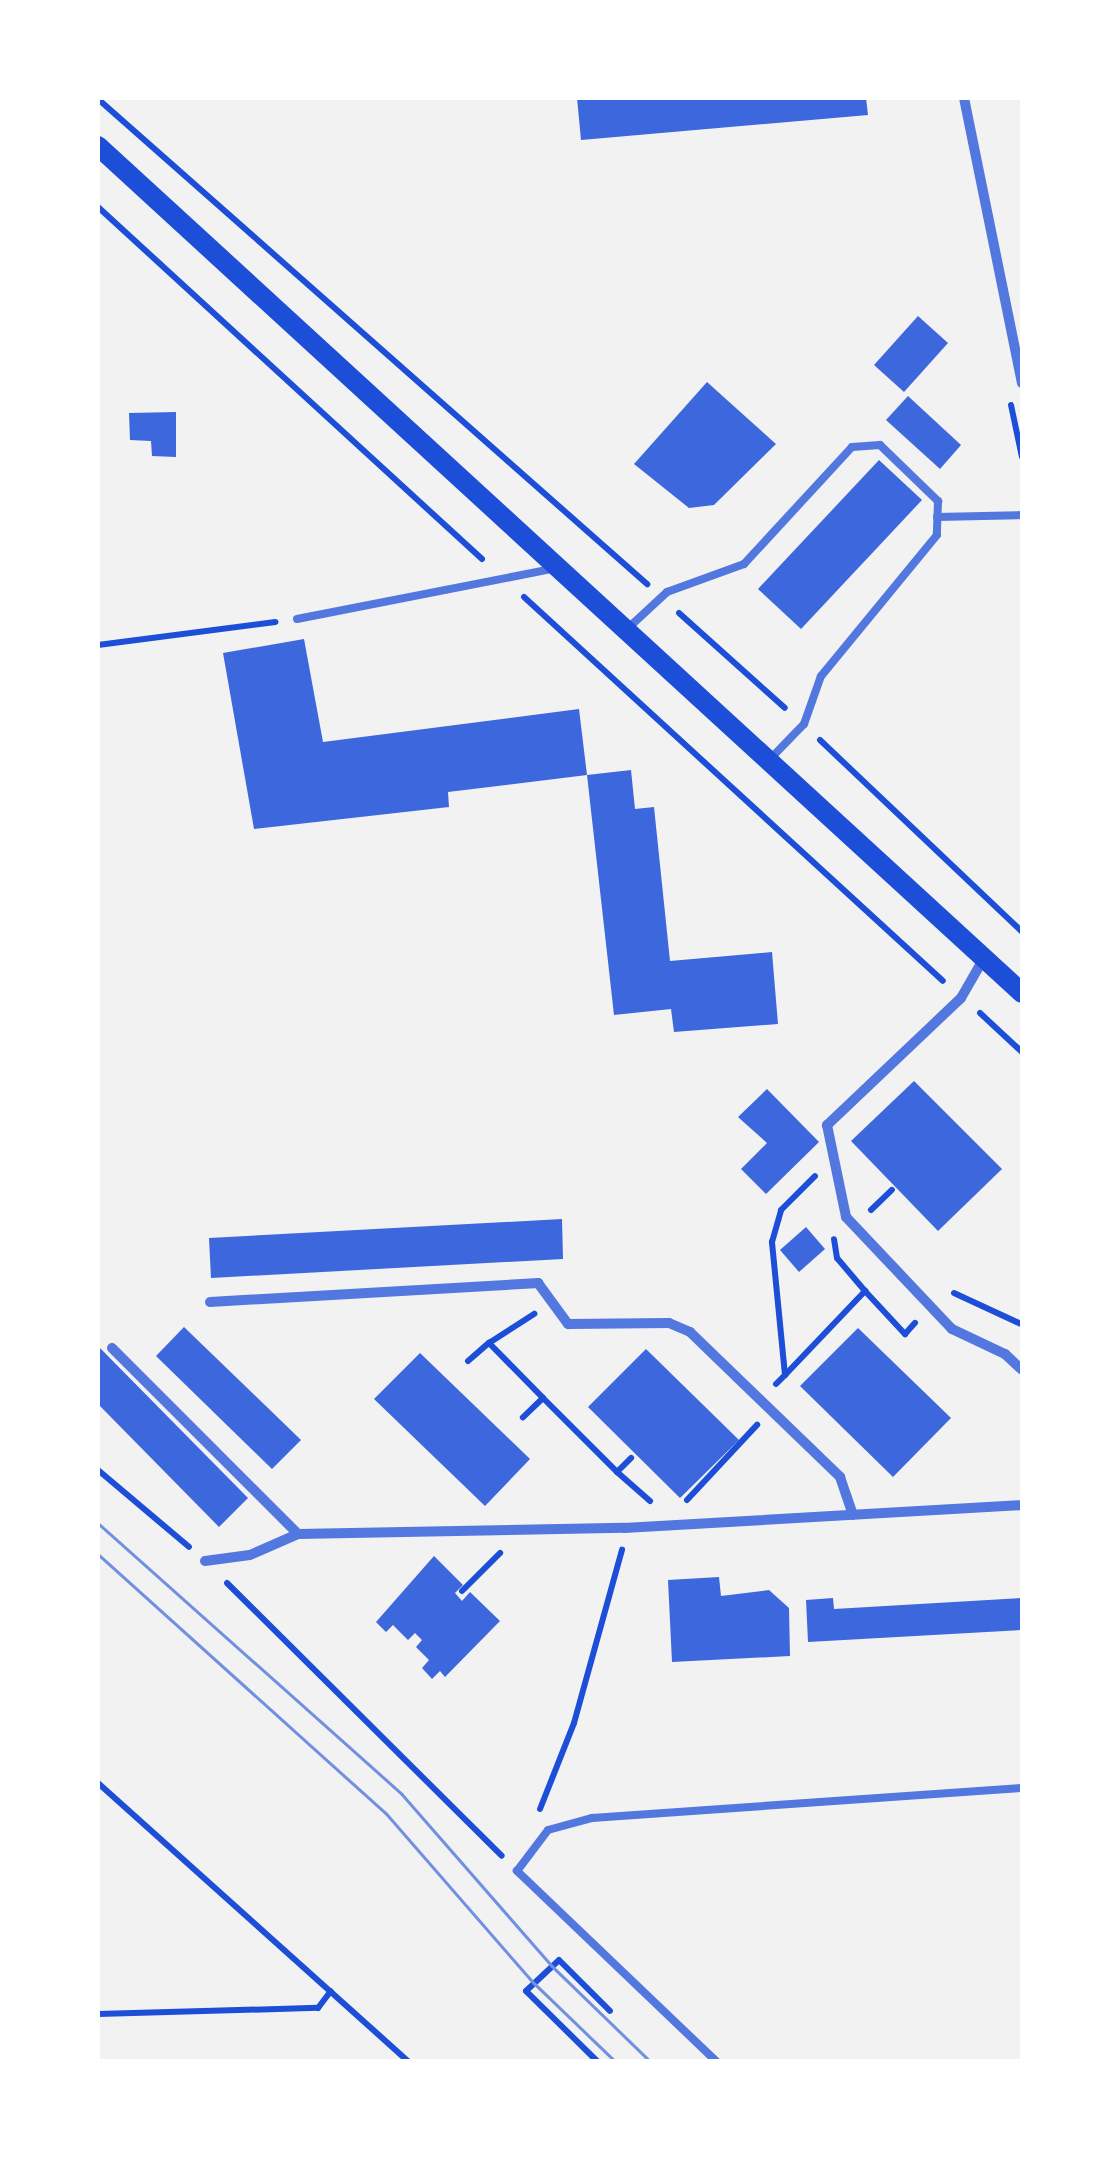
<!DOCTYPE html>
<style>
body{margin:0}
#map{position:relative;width:1120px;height:2159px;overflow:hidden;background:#f2f2f2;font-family:"Crimson Pro",serif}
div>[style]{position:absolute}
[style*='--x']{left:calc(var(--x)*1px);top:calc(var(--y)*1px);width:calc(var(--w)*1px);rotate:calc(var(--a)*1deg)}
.building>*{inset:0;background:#3d67dc}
.path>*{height:6px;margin:-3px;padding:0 3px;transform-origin:3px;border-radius:3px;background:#1d4ed8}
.service>*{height:8px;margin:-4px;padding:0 4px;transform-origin:4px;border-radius:4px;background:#5277de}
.minor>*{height:10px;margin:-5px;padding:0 5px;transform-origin:5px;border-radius:5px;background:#5277de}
.secondary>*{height:20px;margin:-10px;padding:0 10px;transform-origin:10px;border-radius:10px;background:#1d4ed8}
.tram>*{height:2.5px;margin:-1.25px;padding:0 1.25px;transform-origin:1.25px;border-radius:1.25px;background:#7290e2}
span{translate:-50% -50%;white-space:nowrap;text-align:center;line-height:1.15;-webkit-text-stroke:9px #fff;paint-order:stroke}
.frame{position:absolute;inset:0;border:100px solid #fff;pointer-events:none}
</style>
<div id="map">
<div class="building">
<i style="clip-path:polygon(577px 98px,866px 98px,868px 115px,581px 140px)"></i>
<i style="clip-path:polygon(918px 316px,948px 343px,904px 392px,874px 365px)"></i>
<i style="clip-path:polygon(707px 382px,776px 444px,714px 505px,689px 508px,634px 464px)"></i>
<i style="clip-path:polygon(908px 396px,961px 445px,940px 469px,886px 420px)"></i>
<i style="clip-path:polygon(176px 412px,176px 457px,152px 456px,151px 441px,130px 440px,129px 413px)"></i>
<i style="clip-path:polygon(879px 460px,922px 500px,801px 629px,758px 589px)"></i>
<i style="clip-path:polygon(304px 639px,323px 742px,579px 709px,587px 775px,631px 770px,635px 809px,654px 807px,670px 961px,772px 952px,778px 1024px,674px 1032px,671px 1009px,614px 1015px,587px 775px,448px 792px,449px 807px,254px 829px,223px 653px)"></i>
<i style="clip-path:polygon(914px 1081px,1002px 1169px,938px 1231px,851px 1141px)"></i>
<i style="clip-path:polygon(767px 1089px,819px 1142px,766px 1194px,741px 1169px,767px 1143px,738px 1117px)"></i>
<i style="clip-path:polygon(562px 1219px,563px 1259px,211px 1278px,209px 1238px)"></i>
<i style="clip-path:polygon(806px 1227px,825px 1249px,799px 1272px,780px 1250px)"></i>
<i style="clip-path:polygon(184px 1327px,301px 1440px,272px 1469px,156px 1356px)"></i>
<i style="clip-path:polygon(858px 1328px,951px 1418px,893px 1477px,800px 1386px)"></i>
<i style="clip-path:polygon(98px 1346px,248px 1498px,219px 1527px,98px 1404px)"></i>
<i style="clip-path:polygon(646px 1349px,739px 1440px,680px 1498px,588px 1407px)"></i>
<i style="clip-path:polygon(420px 1353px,530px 1459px,485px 1506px,374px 1399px)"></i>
<i style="clip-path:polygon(434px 1556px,463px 1585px,455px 1593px,462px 1601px,470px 1592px,500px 1621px,445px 1677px,440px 1671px,432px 1679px,422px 1668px,429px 1660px,416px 1647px,422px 1640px,415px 1633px,408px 1640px,393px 1625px,386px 1632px,376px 1622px)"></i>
<i style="clip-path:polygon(719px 1577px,721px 1596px,769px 1590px,789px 1608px,790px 1656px,672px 1662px,668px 1580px)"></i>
<i style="clip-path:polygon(833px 1598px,834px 1609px,1022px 1598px,1022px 1630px,808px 1642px,806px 1600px)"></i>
</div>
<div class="path">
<i style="--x:98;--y:99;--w:733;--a:41.46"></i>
<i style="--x:98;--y:207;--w:521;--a:42.51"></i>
<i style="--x:1011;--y:405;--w:53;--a:78.1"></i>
<i style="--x:524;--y:597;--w:568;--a:42.5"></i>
<i style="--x:679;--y:613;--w:142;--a:41.9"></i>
<i style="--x:98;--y:645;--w:179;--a:-7.4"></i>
<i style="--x:820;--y:740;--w:279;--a:43.5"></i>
<i style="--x:980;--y:1013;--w:57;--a:42.9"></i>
<i style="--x:871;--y:1210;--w:29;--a:-44"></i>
<i style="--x:865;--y:1291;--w:59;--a:47.1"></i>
<i style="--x:905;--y:1334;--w:15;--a:-48"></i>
<i style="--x:954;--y:1293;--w:74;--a:24.8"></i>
<i style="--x:489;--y:1343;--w:54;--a:-32.8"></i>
<i style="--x:468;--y:1361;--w:28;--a:-41"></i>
<i style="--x:489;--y:1343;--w:77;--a:45.5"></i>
<i style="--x:543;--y:1398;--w:28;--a:136"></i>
<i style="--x:786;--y:1374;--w:115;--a:-46.4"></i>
<i style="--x:865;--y:1291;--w:43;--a:-130.3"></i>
<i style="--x:837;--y:1258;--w:19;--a:-99"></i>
<i style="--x:776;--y:1384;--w:13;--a:-45"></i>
<i style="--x:785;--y:1375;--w:134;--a:-95.6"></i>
<i style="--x:772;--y:1242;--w:33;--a:-74"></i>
<i style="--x:781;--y:1210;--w:48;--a:-45"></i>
<i style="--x:543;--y:1398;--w:105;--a:45"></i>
<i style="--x:617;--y:1472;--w:20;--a:-45"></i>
<i style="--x:98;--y:1470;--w:119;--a:40.2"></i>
<i style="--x:617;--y:1472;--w:44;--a:41.3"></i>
<i style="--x:687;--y:1500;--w:103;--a:-47"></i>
<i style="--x:227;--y:1583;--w:387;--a:44.8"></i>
<i style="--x:462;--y:1591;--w:54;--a:-45"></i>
<i style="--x:98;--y:1783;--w:418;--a:41.9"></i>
<i style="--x:540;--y:1809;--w:92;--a:-68.4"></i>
<i style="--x:574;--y:1723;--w:180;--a:-74.5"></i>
<i style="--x:98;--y:2014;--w:220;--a:-1.6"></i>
<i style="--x:318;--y:2008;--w:21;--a:-53"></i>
<i style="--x:598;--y:2062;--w:101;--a:-135.4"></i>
<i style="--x:526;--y:1991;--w:45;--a:-43.2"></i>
<i style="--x:559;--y:1960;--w:72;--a:45"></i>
</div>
<div class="service">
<i style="--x:937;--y:517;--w:85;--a:-1.3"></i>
<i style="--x:297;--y:619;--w:264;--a:-11.1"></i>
<i style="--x:626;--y:630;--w:56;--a:-42.8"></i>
<i style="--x:667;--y:592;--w:82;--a:-20"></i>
<i style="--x:744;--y:564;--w:159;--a:-47.3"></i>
<i style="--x:852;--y:447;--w:28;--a:-4"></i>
<i style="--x:880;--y:445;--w:81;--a:44"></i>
<i style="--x:938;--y:501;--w:34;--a:92"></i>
<i style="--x:937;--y:535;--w:183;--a:129.4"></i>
<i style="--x:821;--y:676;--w:51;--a:109.5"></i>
<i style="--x:804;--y:724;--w:47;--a:134.1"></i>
<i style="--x:717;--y:2062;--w:277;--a:-136.3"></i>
<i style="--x:517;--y:1871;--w:51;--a:-52.9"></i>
<i style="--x:548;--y:1830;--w:46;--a:-15.3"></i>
<i style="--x:592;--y:1818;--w:431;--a:-4"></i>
</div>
<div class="minor">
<i style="--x:964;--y:98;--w:291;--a:78.5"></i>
<i style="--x:984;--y:958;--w:46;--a:119.9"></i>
<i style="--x:961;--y:998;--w:185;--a:136.5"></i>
<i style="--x:827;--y:1125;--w:94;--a:78.3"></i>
<i style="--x:846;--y:1217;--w:154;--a:46.6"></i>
<i style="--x:952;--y:1329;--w:59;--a:25.3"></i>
<i style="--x:1005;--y:1354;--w:23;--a:43"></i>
<i style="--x:210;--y:1302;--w:329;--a:-3.3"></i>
<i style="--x:538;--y:1283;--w:51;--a:53.8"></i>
<i style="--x:568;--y:1324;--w:101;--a:-0.6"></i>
<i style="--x:669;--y:1323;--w:23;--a:23"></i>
<i style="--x:690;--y:1332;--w:209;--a:44"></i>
<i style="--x:840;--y:1477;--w:40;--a:71.1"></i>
<i style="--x:112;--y:1348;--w:263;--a:45"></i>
<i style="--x:205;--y:1561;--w:45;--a:-7.6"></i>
<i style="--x:250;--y:1555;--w:52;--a:-23.6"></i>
<i style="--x:298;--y:1534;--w:326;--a:-1.1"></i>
<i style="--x:624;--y:1528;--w:399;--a:-3.3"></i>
</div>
<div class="secondary">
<i style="--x:98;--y:146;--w:1253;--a:42.51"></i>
</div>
<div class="tram">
<i style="--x:98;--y:1523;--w:407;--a:41.7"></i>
<i style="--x:402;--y:1794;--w:228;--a:48.9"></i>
<i style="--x:552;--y:1966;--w:138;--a:44.1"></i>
<i style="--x:98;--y:1554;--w:387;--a:42"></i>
<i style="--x:386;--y:1813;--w:225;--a:49"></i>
<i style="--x:534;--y:1983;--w:114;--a:43.9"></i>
</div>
<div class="frame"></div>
</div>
